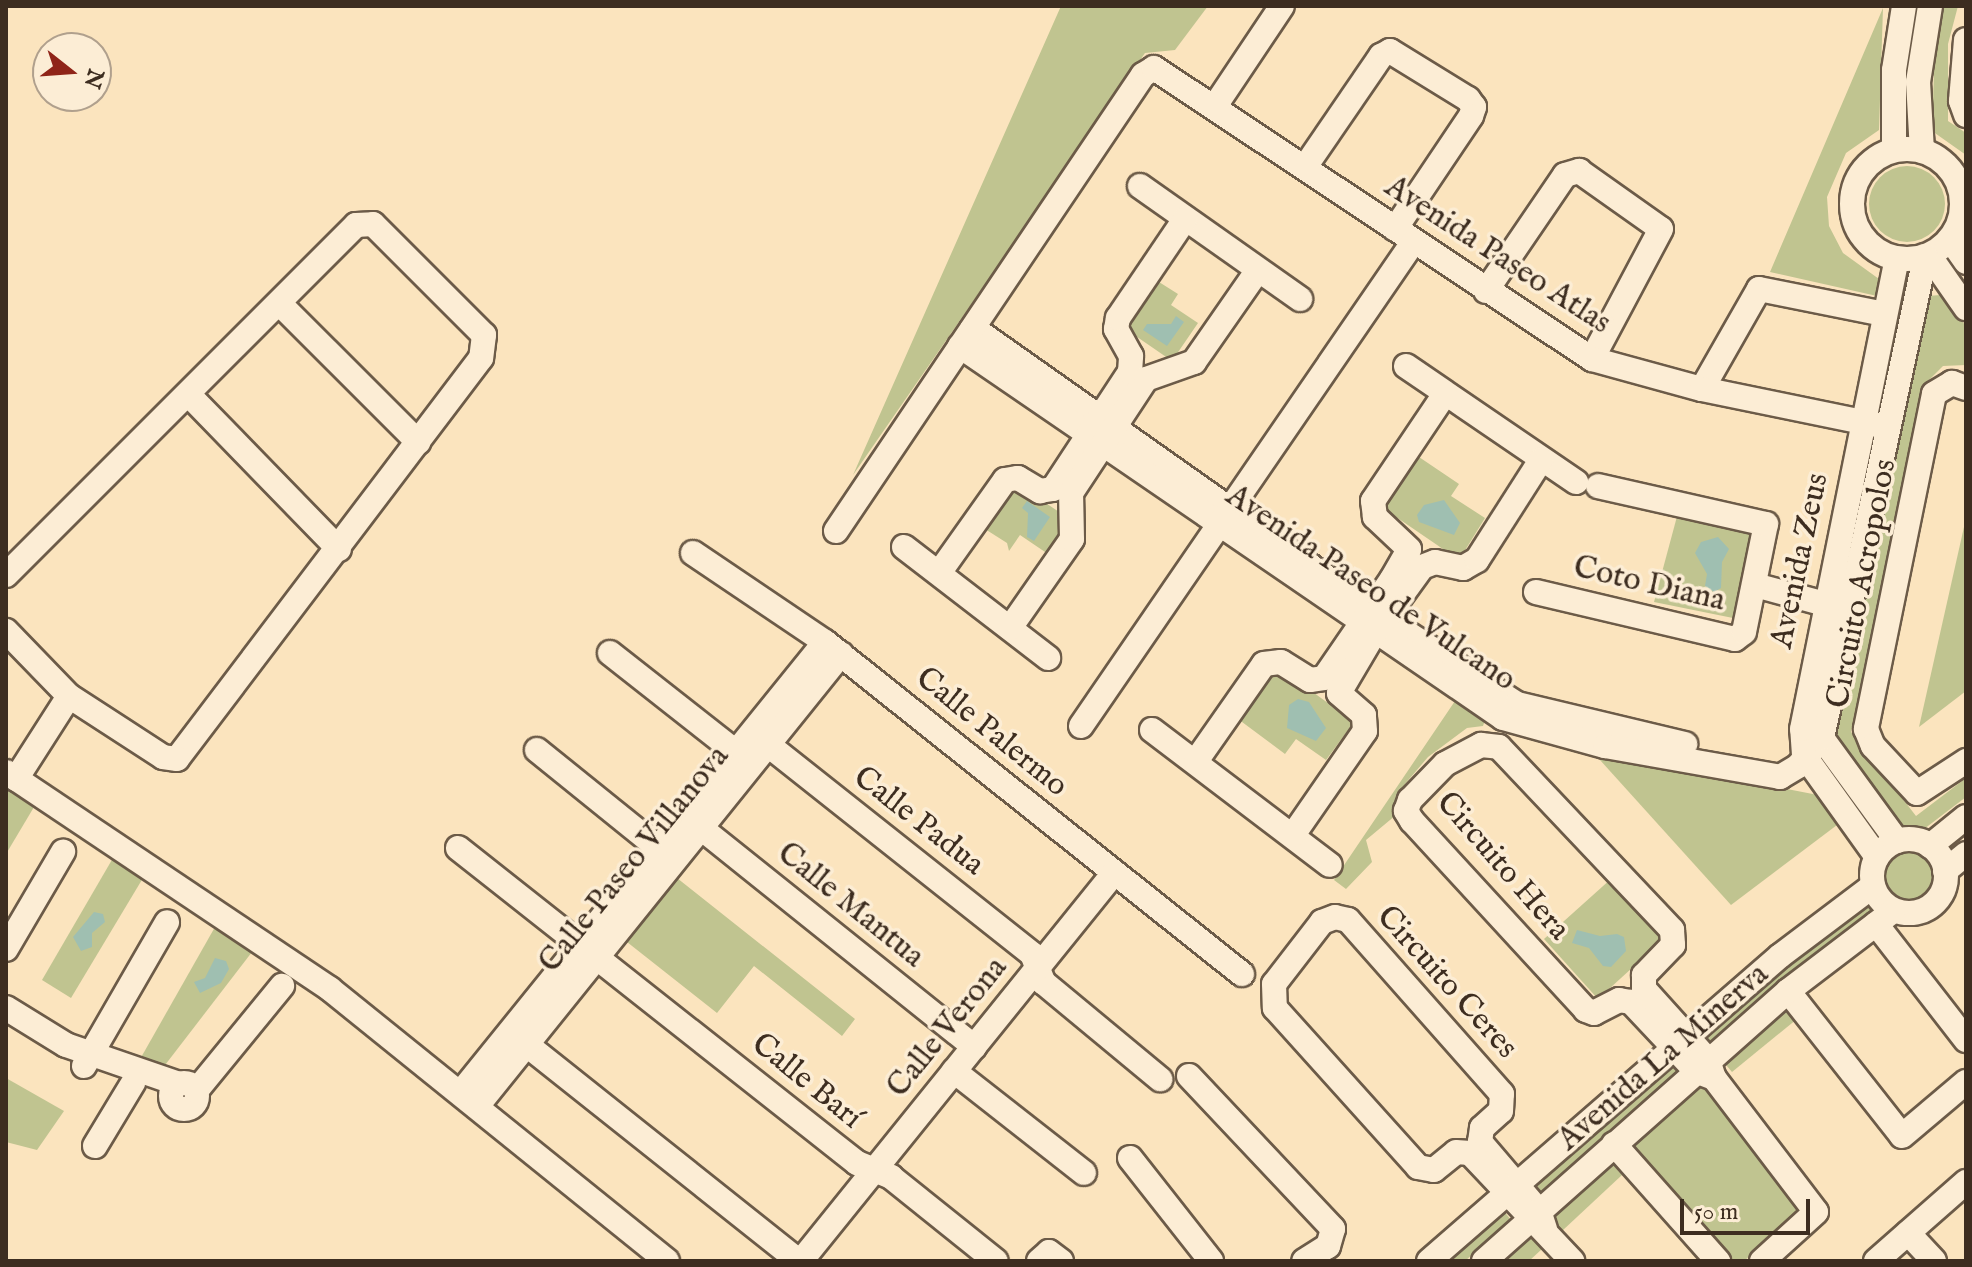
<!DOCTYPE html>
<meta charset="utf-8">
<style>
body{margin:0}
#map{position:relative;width:1972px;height:1267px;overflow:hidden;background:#fbe4be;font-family:"IM FELL English",serif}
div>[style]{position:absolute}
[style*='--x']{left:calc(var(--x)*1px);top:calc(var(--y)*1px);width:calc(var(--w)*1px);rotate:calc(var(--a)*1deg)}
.green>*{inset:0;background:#c0c490}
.round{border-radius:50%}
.water>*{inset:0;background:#9fbfb1}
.roads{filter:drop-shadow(2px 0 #6c5b48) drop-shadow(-2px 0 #6c5b48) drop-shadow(0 2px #6c5b48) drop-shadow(0 -2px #6c5b48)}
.minor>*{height:24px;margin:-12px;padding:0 12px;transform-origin:12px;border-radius:12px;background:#fcedd5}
.minor>.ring{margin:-12px;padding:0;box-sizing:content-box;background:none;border:24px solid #fcedd5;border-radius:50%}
span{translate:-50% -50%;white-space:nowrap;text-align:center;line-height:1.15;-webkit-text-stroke:7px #fcedd5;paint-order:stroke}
.street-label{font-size:32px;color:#3d2d20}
.frame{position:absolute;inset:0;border:8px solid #3d2d20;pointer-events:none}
.north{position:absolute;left:32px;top:32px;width:80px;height:80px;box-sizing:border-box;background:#fcedd5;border:2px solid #b0a08d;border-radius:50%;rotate:107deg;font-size:22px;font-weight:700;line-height:32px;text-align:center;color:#3d2d20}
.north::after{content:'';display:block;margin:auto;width:28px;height:36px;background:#8f2418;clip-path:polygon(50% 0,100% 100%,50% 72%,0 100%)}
.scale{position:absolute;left:1680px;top:1199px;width:130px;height:36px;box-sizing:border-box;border:4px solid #3d2d20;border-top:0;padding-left:10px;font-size:24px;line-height:28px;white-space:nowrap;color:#3d2d20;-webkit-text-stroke:6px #fcedd5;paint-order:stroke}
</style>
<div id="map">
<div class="green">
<i style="clip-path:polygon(1061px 6px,1208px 6px,1175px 50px,1145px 53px,853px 475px)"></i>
<i style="clip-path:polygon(1944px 6px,1958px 6px,1948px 44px,1948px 121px,1966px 133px,1966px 155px,1932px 131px,1935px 43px)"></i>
<i style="clip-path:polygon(1883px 8px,1879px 130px,1846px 153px,1827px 197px,1829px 226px,1843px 253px,1879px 279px,1877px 296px,1770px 272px)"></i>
<i class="round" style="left:1869px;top:166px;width:76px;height:76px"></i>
<i style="clip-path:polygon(1159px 282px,1178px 294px,1171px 305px,1198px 323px,1172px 361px,1127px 330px)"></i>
<i style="clip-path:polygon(1940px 295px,1966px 326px,1966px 365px,1943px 366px,1924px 385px,1851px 732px,1916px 816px,1966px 778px,1966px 797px,1924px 829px,1904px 827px,1833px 737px,1928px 296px)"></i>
<i style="clip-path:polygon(1419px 457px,1459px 484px,1451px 496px,1485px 518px,1459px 560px,1383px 508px)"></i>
<i style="clip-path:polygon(1016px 483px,1071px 520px,1048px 554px,1020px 535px,1009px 551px,1007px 543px,985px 529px)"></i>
<i style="clip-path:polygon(1679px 509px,1755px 527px,1733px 618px,1654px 602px)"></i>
<i style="clip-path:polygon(1966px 518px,1966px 691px,1919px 727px)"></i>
<i style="clip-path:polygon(1277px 666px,1354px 722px,1326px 760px,1296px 739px,1285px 754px,1238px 719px)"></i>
<i style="clip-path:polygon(1455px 701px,1485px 720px,1483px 726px,1467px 728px,1428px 757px,1405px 784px,1396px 800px,1396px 815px,1366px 840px,1372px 862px,1346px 889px,1334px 880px)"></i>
<i style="clip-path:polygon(1602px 753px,1823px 796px,1841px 822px,1731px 905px,1600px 760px)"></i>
<i style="clip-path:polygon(6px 789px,34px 807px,6px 854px)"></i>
<i class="round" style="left:1883px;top:847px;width:54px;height:54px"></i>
<i style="clip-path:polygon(113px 858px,143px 878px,71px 998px,42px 980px)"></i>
<i style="clip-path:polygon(677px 878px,855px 1019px,842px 1036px,754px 966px,717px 1013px,627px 942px)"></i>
<i style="clip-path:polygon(1612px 878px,1666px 937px,1598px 999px,1544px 939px)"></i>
<i style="clip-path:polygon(1870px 899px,1877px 908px,1711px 1043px,1703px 1033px)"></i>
<i style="clip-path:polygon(215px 927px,252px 952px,162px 1069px,139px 1061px)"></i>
<i style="clip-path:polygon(1786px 1005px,1797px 1019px,1732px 1072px,1721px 1059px)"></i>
<i style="clip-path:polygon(1672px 1059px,1681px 1069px,1538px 1199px,1530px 1189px)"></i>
<i style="clip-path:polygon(1703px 1073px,1804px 1209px,1744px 1261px,1734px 1261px,1630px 1144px)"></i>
<i style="clip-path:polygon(6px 1078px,64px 1111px,37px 1150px,6px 1142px)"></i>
<i style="clip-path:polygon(1610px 1161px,1622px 1175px,1562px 1231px,1549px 1217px)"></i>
<i style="clip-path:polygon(1503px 1210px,1511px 1220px,1465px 1261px,1446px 1261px)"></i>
<i style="clip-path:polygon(1530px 1235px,1542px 1249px,1529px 1261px,1501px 1261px)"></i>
</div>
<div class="water">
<i style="clip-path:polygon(1176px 316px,1184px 322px,1167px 346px,1143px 330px,1147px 324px,1171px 324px)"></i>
<i style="clip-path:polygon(1444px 500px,1460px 523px,1454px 535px,1419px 522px,1417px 515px,1424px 505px)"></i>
<i style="clip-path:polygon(1027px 501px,1050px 517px,1034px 541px,1027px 537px,1028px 513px,1022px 508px)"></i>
<i style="clip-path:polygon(1718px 537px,1729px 549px,1722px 562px,1721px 588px,1714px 592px,1705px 586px,1707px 574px,1695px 553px,1701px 542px)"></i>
<i style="clip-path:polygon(1298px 699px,1309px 702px,1326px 728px,1316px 741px,1287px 728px,1289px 705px)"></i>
<i style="clip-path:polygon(94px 912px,103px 914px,105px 922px,92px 933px,92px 947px,81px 951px,73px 937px)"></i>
<i style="clip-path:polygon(1577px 930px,1600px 936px,1617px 934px,1624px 937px,1626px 951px,1611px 967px,1603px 966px,1589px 948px,1572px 943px)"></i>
<i style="clip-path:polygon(215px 958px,226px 961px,229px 969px,221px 983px,200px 993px,194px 982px,205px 978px)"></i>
</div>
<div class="roads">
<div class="minor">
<i style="--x:1966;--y:40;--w:61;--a:94.7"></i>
<i style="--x:1961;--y:101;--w:15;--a:70"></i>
<i style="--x:1215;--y:106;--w:120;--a:-56.2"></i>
<i class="ring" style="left:1852px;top:149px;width:86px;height:86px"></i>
<i style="--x:1894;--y:150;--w:80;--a:-90"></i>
<i style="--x:1894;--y:70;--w:65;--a:-81.1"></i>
<i style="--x:1922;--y:151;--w:69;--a:-93.3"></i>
<i style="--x:1918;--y:82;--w:77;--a:-81"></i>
<i style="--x:1305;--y:167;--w:135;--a:-55.6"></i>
<i style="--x:1381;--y:56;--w:10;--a:-29"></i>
<i style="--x:1390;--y:51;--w:92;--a:31.6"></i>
<i style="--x:1468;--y:99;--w:10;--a:53"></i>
<i style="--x:1474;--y:107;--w:9;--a:108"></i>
<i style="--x:1471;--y:116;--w:136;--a:123.9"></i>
<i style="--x:1140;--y:186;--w:196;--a:35.2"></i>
<i style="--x:1950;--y:239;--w:28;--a:55"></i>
<i style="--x:1929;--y:255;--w:65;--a:55.1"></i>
<i style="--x:1486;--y:291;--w:140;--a:-55.7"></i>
<i style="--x:1565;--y:175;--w:15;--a:-16"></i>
<i style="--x:1579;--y:171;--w:100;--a:35.3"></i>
<i style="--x:1661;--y:229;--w:147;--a:118"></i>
<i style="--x:279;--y:303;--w:197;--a:45"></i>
<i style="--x:973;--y:328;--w:503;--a:35.21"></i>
<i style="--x:1384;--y:618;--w:158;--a:32.9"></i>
<i style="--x:1517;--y:704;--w:173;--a:13.4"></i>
<i style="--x:960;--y:346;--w:658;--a:34.41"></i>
<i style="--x:1503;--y:718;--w:106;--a:15.4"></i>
<i style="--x:1605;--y:746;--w:178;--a:10"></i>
<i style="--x:1780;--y:777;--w:21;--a:-31"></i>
<i style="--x:1798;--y:766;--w:37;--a:-49"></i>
<i style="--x:1406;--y:366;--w:206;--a:34.3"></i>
<i style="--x:1966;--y:388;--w:15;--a:-160"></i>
<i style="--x:1952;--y:383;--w:21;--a:149"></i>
<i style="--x:1934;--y:394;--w:342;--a:101.5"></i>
<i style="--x:1866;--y:729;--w:18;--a:68"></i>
<i style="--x:1873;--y:746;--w:64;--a:46.9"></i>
<i style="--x:1917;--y:793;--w:59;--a:-33.1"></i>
<i style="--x:1702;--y:389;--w:115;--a:-60.3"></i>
<i style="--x:1759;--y:289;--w:127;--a:11.3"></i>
<i style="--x:189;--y:395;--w:215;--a:45.8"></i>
<i style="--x:836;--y:531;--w:550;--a:-56.05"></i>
<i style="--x:1143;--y:75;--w:13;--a:-32"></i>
<i style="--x:1154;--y:68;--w:526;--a:33.6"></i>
<i style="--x:1592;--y:359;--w:114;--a:15.3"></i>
<i style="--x:1702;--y:389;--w:189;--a:11.6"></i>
<i style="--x:904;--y:547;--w:182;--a:37.6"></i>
<i style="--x:693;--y:553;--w:159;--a:34"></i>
<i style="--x:825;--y:642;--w:533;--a:38.53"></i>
<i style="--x:939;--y:573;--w:114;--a:-54.6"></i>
<i style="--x:1005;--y:480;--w:13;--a:-9"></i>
<i style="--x:1018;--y:478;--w:26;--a:31"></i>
<i style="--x:1040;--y:491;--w:13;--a:-9"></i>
<i style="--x:1053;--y:489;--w:140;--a:-56.7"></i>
<i style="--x:1130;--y:372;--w:16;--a:-86"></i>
<i style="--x:1131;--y:356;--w:31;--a:-119"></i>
<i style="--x:1116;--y:329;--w:11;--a:-80"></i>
<i style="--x:1118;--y:318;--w:120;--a:-55.9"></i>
<i style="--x:6;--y:575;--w:495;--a:-45"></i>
<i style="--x:356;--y:225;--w:17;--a:-3"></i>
<i style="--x:373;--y:224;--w:157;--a:45"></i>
<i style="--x:484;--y:335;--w:23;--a:97"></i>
<i style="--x:481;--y:358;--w:503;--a:127.17"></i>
<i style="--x:177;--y:759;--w:14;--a:-172"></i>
<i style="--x:163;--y:757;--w:112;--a:-147"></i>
<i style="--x:69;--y:696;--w:91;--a:-134.1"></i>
<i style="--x:1755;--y:585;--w:73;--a:15.2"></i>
<i style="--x:1536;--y:592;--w:204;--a:13.3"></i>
<i style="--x:1735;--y:639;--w:11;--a:-38"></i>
<i style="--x:1744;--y:632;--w:110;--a:-78.5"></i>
<i style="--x:1766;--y:524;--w:172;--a:-167.3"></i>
<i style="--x:1010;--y:628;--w:108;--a:-55.1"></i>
<i style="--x:1072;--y:539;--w:46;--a:-91.2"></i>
<i style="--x:1071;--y:493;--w:136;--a:-56.7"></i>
<i style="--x:1146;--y:379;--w:51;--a:-19.5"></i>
<i style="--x:1194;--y:362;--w:112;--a:-55.2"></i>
<i style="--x:610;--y:653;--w:174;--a:38.2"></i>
<i style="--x:1081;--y:726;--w:588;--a:-55.53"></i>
<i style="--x:1152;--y:730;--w:223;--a:37.2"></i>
<i style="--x:757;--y:736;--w:351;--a:38.4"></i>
<i style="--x:1032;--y:954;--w:31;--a:68"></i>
<i style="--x:1044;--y:983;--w:151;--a:39.6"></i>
<i style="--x:537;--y:750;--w:174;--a:38.9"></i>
<i style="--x:1196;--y:761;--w:118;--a:-55"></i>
<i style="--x:1264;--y:664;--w:17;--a:-7"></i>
<i style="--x:1281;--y:662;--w:34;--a:32"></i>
<i style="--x:1310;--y:680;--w:14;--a:-8"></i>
<i style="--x:1324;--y:678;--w:120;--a:-55.5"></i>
<i style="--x:1392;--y:579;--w:34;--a:-60"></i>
<i style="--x:1409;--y:549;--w:47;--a:-136.7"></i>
<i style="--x:1375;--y:517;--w:16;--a:-97"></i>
<i style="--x:1373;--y:501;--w:129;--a:-56.1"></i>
<i style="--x:6;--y:772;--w:390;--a:33.8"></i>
<i style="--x:330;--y:989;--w:433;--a:38.9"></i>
<i style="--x:16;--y:779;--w:98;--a:-57.4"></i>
<i style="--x:691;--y:820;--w:363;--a:38.7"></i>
<i style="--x:1293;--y:835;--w:126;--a:-55.3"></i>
<i style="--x:1365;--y:731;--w:16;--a:-94"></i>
<i style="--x:1364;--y:715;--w:33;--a:-139"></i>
<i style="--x:1339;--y:693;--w:71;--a:-59.5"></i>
<i style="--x:1375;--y:632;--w:80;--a:-54.1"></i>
<i style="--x:1422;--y:567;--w:14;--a:-21"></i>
<i style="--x:1435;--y:562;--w:29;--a:12"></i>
<i style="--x:1463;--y:568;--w:16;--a:-30"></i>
<i style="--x:1477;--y:560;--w:119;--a:-57.4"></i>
<i class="ring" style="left:1872px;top:839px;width:50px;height:50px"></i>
<i style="--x:1897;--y:841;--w:127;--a:-126.1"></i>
<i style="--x:1822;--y:738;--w:493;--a:-77.9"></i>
<i style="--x:1930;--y:846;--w:46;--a:-38.9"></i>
<i style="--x:458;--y:848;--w:508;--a:38.29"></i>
<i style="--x:857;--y:1163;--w:37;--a:22"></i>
<i style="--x:891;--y:1177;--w:134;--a:38.7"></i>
<i style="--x:1877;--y:857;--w:125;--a:-125.6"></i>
<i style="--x:1804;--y:755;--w:26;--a:-94"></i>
<i style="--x:1802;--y:729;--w:480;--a:-78.6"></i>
<i style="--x:1945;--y:871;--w:27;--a:-39"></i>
<i style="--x:1876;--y:924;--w:147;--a:52.2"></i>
<i style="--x:6;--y:949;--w:113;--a:-59.6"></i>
<i style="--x:1788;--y:991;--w:184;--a:51.8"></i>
<i style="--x:1902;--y:1136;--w:84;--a:-40.2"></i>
<i style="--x:6;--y:1008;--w:70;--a:31.7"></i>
<i style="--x:66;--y:1045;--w:120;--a:19"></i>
<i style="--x:517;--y:1037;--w:360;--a:38.5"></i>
<i style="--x:84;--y:1066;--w:166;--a:-60"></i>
<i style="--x:954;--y:1071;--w:165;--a:38.1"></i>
<i style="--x:1189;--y:1076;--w:210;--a:46.7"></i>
<i style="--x:1333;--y:1229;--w:18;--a:106"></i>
<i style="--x:1328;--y:1246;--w:28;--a:148"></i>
<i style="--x:1714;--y:1078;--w:19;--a:-159"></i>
<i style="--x:1696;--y:1071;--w:95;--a:-133.3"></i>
<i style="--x:1631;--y:1002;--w:12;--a:-171"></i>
<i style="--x:1619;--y:1000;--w:28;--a:153"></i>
<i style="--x:1594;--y:1013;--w:9;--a:-159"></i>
<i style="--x:1586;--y:1010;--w:257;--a:-132.6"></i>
<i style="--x:1412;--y:821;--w:12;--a:-121"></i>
<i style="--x:1406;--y:811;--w:12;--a:-70"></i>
<i style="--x:1410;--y:800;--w:50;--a:-45.8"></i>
<i style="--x:1445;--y:764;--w:41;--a:-27.8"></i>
<i style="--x:1481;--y:745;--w:18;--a:6"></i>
<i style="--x:1499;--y:747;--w:252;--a:46.6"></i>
<i style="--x:1672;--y:930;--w:15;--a:86"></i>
<i style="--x:1673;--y:945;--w:42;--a:134"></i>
<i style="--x:1644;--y:975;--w:14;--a:90"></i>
<i style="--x:1644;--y:989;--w:96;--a:48"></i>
<i style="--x:1708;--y:1060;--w:19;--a:72"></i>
<i style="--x:1714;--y:1078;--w:168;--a:52.7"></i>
<i style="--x:1816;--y:1212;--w:73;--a:137.8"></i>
<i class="ring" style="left:171px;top:1083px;width:2px;height:2px"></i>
<i style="--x:196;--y:1091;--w:136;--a:-50.7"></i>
<i style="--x:462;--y:1091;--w:577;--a:-51.05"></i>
<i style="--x:478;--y:1105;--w:579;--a:-51.17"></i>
<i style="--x:1614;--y:1144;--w:157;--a:48.4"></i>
<i style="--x:95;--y:1146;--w:74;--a:-58.9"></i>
<i style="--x:1130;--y:1158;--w:131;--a:51.8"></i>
<i style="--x:1545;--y:1229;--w:19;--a:-108"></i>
<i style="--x:1539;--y:1211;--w:91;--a:-130.5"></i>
<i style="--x:1480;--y:1142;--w:14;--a:-82"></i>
<i style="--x:1482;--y:1128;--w:25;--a:-42"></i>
<i style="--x:1501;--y:1111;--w:17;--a:-87"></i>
<i style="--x:1502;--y:1094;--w:232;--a:-131.5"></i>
<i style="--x:1348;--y:920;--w:13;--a:-167"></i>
<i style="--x:1335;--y:917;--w:14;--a:159"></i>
<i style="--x:1322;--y:922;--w:78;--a:127.7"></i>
<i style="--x:1274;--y:984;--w:24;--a:88"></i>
<i style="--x:1275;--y:1008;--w:214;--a:48"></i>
<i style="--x:1418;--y:1167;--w:16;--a:11"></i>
<i style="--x:1434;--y:1170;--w:28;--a:-39"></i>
<i style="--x:1456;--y:1152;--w:14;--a:4"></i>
<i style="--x:1470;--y:1153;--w:149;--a:46.6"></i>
<i style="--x:1908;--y:1233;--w:38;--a:47"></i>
<i style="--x:801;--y:1261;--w:499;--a:-51.1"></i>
<i style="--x:1039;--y:1261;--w:13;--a:-42"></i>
<i style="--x:1049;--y:1252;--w:15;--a:37"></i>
<i style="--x:1429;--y:1261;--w:465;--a:-41"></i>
<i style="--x:1780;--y:956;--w:116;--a:-37"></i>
<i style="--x:1484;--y:1261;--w:407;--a:-41.6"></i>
<i style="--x:1788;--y:991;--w:132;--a:-37.3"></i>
<i style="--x:1876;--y:1261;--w:120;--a:-41.3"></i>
</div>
</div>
<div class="street-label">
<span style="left:1497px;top:256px;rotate:33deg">Avenida Paseo Atlas</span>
<span style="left:1801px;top:561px;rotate:-78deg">Avenida Zeus</span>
<span style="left:1863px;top:584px;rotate:-79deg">Circuito Acropolos</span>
<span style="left:1649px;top:585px;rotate:13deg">Coto Diana</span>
<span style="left:1370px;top:589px;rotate:34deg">Avenida Paseo de Vulcano</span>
<span style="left:991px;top:733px;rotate:39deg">Calle Palermo</span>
<span style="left:918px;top:822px;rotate:38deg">Calle Padua</span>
<span style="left:635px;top:860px;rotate:-51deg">Calle Paseo Villanova</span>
<span style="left:1502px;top:867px;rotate:49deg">Circuito Hera</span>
<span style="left:850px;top:906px;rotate:39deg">Calle Mantua</span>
<span style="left:1446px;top:983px;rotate:48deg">Circuito Ceres</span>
<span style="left:948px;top:1028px;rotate:-51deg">Calle Verona</span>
<span style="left:1664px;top:1058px;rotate:-41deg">Avenida La Minerva</span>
<span style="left:806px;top:1082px;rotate:39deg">Calle Barí</span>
</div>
<div class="frame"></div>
<div class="north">N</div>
<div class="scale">50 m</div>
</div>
